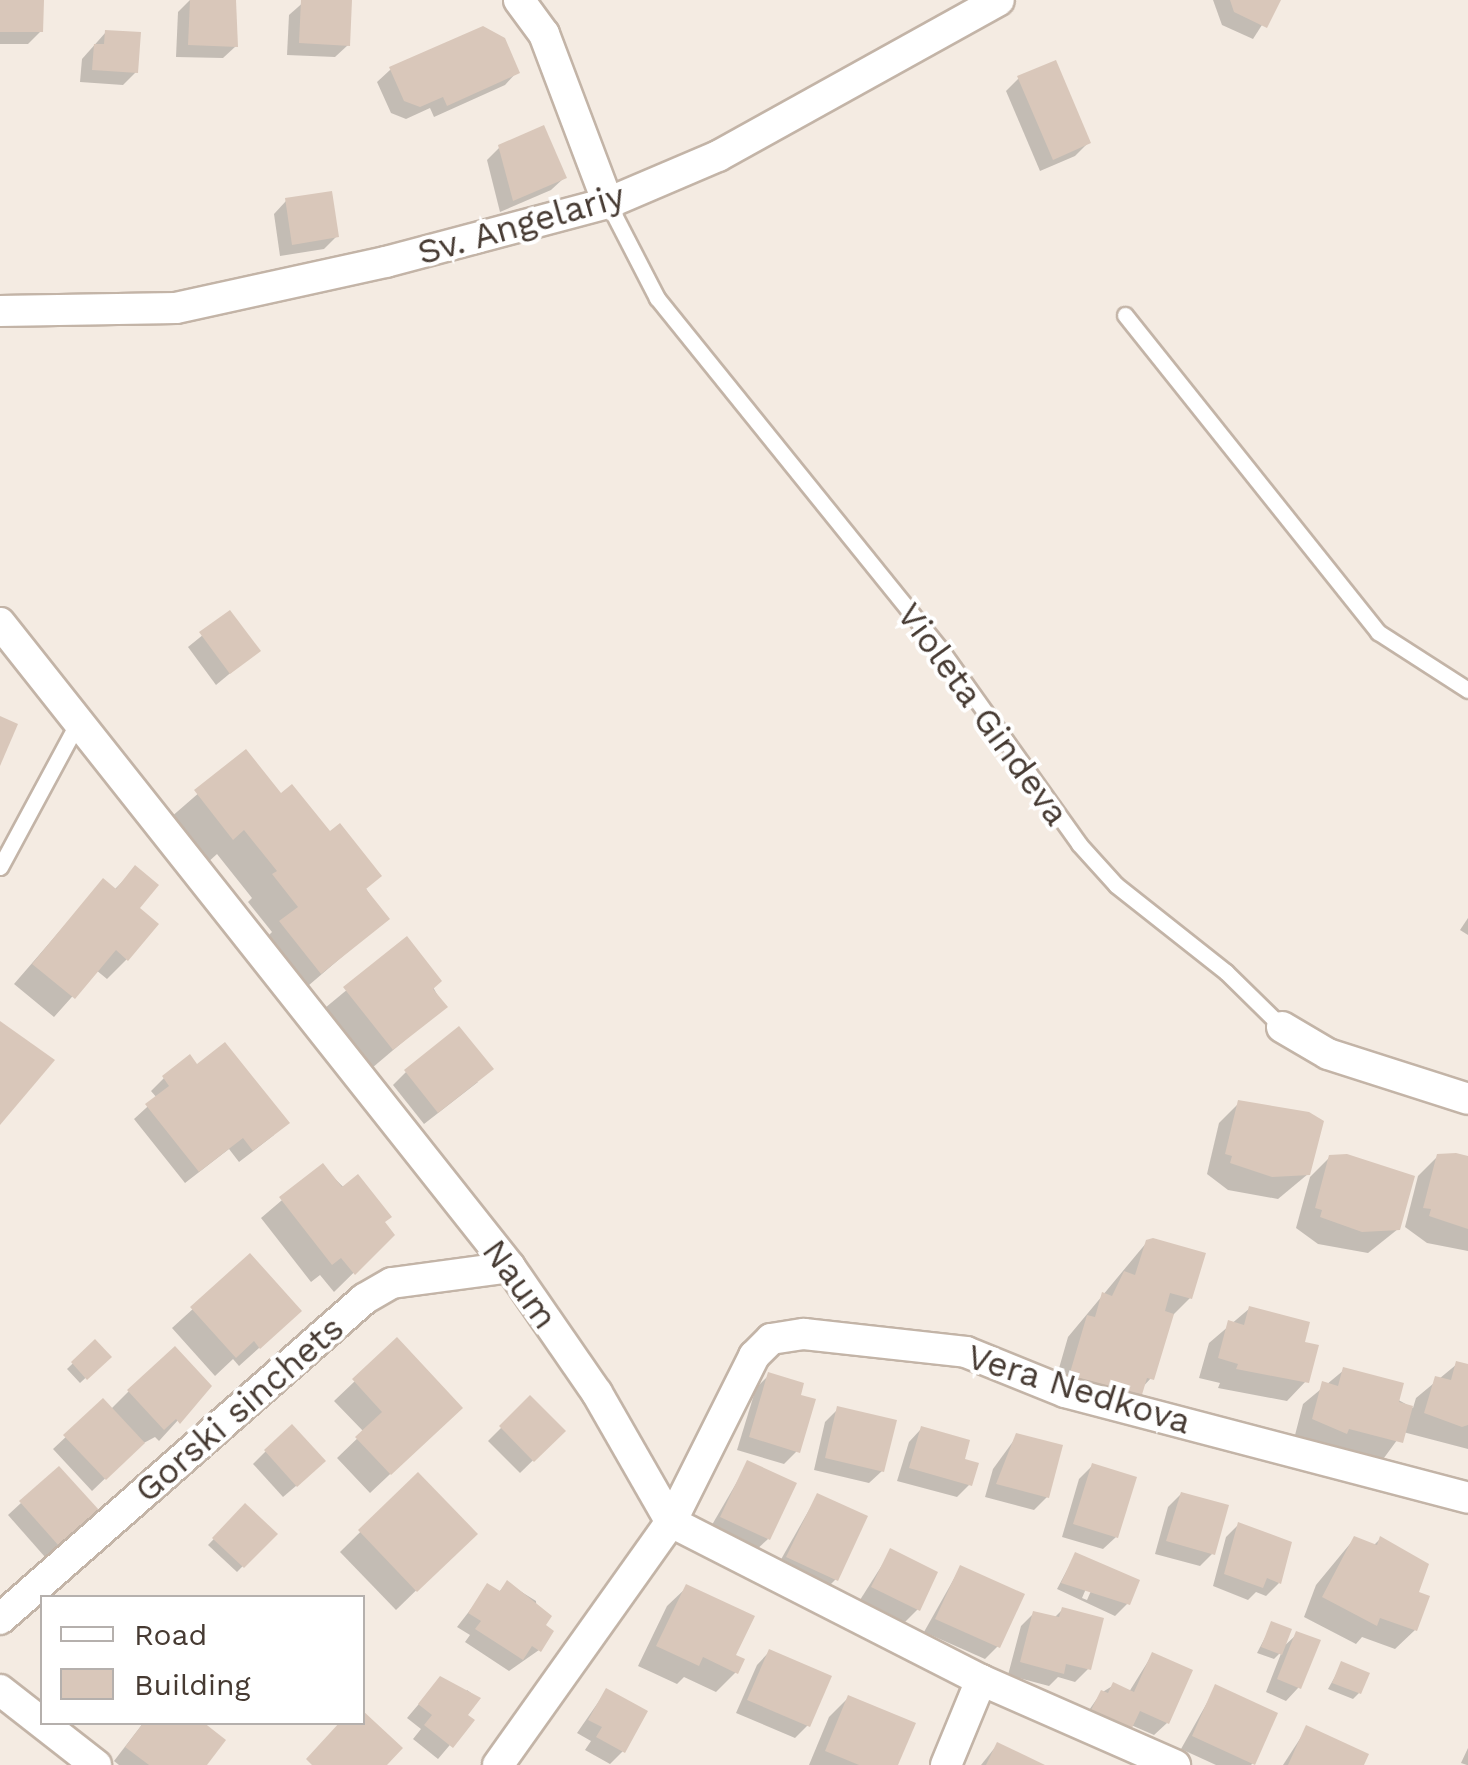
<!DOCTYPE html>
<style>
body{margin:0}
#map{position:relative;width:1468px;height:1765px;overflow:hidden;background:#f4ebe2;font-family:"Work Sans",sans-serif}
div>[style]{position:absolute}
[style*='--x']{left:calc(var(--x)*1px);top:calc(var(--y)*1px);width:calc(var(--w)*1px);rotate:calc(var(--a)*1deg)}
.shadow>*{inset:0;background:#0003}
.building>*{inset:0;background:#d9c7ba}
.roads{filter:drop-shadow(2px 0 #c3b4a7) drop-shadow(-2px 0 #c3b4a7) drop-shadow(0 2px #c3b4a7) drop-shadow(0 -2px #c3b4a7)}
.lane>*{height:15px;margin:-7.5px;padding:0 7.5px;transform-origin:7.5px;border-radius:7.5px;background:#fff}
.street>*{height:30px;margin:-15px;padding:0 15px;transform-origin:15px;border-radius:15px;background:#fff}
span{translate:-50% -50%;white-space:nowrap;text-align:center;line-height:1.15;-webkit-text-stroke:8px #fff;paint-order:stroke}
.street-label{font-size:35px;color:#463a32}
.legend{position:absolute;left:40px;top:1595px;width:325px;height:130px;box-sizing:border-box;background:#fff;border:2px solid #b5b0ad;margin:0;padding:12px 18px;list-style:none;font-size:30px;color:#463a32}
.legend li{display:flex;align-items:center;gap:20px;height:50px}
.legend b{width:50px;border:2px solid #b5b0ad}
</style>
<div id="map">
<div class="shadow">
<i style="clip-path:polygon(0 0,41px 0,41px 31px,28px 44px,0 44px)"></i>
<i style="clip-path:polygon(190px 0,236px 46px,223px 58px,176px 57px,178px 12px)"></i>
<i style="clip-path:polygon(306px 0,350px 0,348px 45px,335px 57px,287px 55px,289px 15px)"></i>
<i style="clip-path:polygon(1213px 0,1278px 0,1253px 39px,1222px 25px)"></i>
<i style="clip-path:polygon(106px 32px,136px 72px,123px 85px,80px 82px,82px 59px)"></i>
<i style="clip-path:polygon(390px 70px,517px 72px,505px 85px,434px 117px,430px 108px,406px 119px,391px 113px,377px 82px)"></i>
<i style="clip-path:polygon(1019px 78px,1088px 143px,1075px 156px,1040px 171px,1006px 91px)"></i>
<i style="clip-path:polygon(500px 147px,564px 178px,551px 190px,500px 212px,487px 160px)"></i>
<i style="clip-path:polygon(286px 201px,336px 237px,324px 249px,280px 256px,274px 214px)"></i>
<i style="clip-path:polygon(230px 613px,257px 651px,216px 685px,188px 647px)"></i>
<i style="clip-path:polygon(246px 752px,281px 797px,330px 834px,386px 919px,294px 998px,255px 949px,272px 932px,248px 902px,252px 898px,217px 854px,206px 864px,170px 818px)"></i>
<i style="clip-path:polygon(135px 869px,127px 959px,107px 979px,96px 970px,54px 1017px,14px 984px,103px 881px,114px 890px)"></i>
<i style="clip-path:polygon(1468px 918px,1468px 935px,1460px 930px)"></i>
<i style="clip-path:polygon(407px 940px,444px 1007px,372px 1068px,325px 1008px)"></i>
<i style="clip-path:polygon(406px 1072px,478px 1082px,424px 1124px,393px 1085px)"></i>
<i style="clip-path:polygon(164px 1078px,274px 1135px,239px 1162px,229px 1149px,185px 1183px,134px 1119px,157px 1098px,151px 1091px)"></i>
<i style="clip-path:polygon(1239px 1103px,1308px 1174px,1278px 1199px,1228px 1190px,1207px 1174px,1219px 1123px)"></i>
<i style="clip-path:polygon(1438px 1156px,1468px 1164px,1468px 1251px,1427px 1243px,1405px 1227px,1418px 1176px)"></i>
<i style="clip-path:polygon(1330px 1157px,1412px 1177px,1398px 1229px,1368px 1253px,1318px 1244px,1296px 1228px,1310px 1177px)"></i>
<i style="clip-path:polygon(322px 1166px,392px 1235px,334px 1292px,320px 1275px,311px 1282px,261px 1218px)"></i>
<i style="clip-path:polygon(1147px 1242px,1190px 1298px,1170px 1318px,1151px 1378px,1141px 1389px,1051px 1396px,1068px 1337px)"></i>
<i style="clip-path:polygon(250px 1257px,279px 1330px,239px 1366px,233px 1359px,215px 1376px,172px 1328px)"></i>
<i style="clip-path:polygon(1250px 1308px,1302px 1343px,1306px 1381px,1287px 1401px,1218px 1388px,1220px 1383px,1199px 1378px,1209px 1343px)"></i>
<i style="clip-path:polygon(397px 1341px,440px 1427px,370px 1493px,337px 1458px,364px 1432px,334px 1401px)"></i>
<i style="clip-path:polygon(95px 1342px,108px 1357px,80px 1383px,67px 1369px)"></i>
<i style="clip-path:polygon(1457px 1364px,1468px 1367px,1468px 1449px,1403px 1432px,1381px 1462px,1294px 1439px,1303px 1404px,1344px 1370px,1413px 1408px,1416px 1398px)"></i>
<i style="clip-path:polygon(769px 1375px,797px 1451px,784px 1464px,737px 1450px,756px 1388px)"></i>
<i style="clip-path:polygon(209px 1386px,159px 1441px,155px 1437px,140px 1445px,92px 1491px,53px 1449px,103px 1402px,110px 1410px,129px 1391px)"></i>
<i style="clip-path:polygon(530px 1399px,563px 1431px,520px 1473px,488px 1441px)"></i>
<i style="clip-path:polygon(838px 1409px,882px 1471px,869px 1483px,814px 1470px,825px 1422px)"></i>
<i style="clip-path:polygon(921px 1429px,962px 1461px,970px 1484px,957px 1497px,897px 1481px,909px 1442px)"></i>
<i style="clip-path:polygon(1017px 1436px,1047px 1497px,1034px 1510px,985px 1497px,993px 1469px)"></i>
<i style="clip-path:polygon(266px 1451px,310px 1474px,283px 1497px,253px 1464px)"></i>
<i style="clip-path:polygon(748px 1463px,768px 1539px,755px 1551px,709px 1530px)"></i>
<i style="clip-path:polygon(1092px 1466px,1116px 1537px,1103px 1549px,1062px 1537px,1079px 1479px)"></i>
<i style="clip-path:polygon(418px 1475px,474px 1534px,396px 1610px,340px 1552px)"></i>
<i style="clip-path:polygon(1181px 1494px,1213px 1553px,1200px 1566px,1155px 1554px,1168px 1507px)"></i>
<i style="clip-path:polygon(817px 1496px,836px 1579px,823px 1592px,775px 1570px)"></i>
<i style="clip-path:polygon(21px 1503px,83px 1523px,45px 1557px,8px 1515px)"></i>
<i style="clip-path:polygon(245px 1507px,274px 1534px,237px 1572px,208px 1545px)"></i>
<i style="clip-path:polygon(1238px 1525px,1279px 1583px,1266px 1596px,1256px 1592px,1248px 1600px,1213px 1586px,1226px 1537px)"></i>
<i style="clip-path:polygon(1354px 1539px,1373px 1546px,1380px 1539px,1416px 1593px,1415px 1630px,1395px 1649px,1362px 1637px,1356px 1644px,1304px 1617px,1316px 1585px)"></i>
<i style="clip-path:polygon(891px 1551px,918px 1609px,905px 1622px,860px 1600px)"></i>
<i style="clip-path:polygon(evenodd,1075px 1555px,1128px 1603px,1115px 1616px,1057px 1589px,1075px 1555px,1091px 1577px,1097px 1577px,1087px 1600px,1082px 1598px,1091px 1577px)"></i>
<i style="clip-path:polygon(960px 1568px,998px 1646px,985px 1659px,924px 1632px)"></i>
<i style="clip-path:polygon(507px 1583px,536px 1601px,539px 1650px,509px 1671px,465px 1642px,470px 1635px,457px 1627px,488px 1587px,498px 1593px)"></i>
<i style="clip-path:polygon(687px 1587px,733px 1656px,736px 1672px,716px 1692px,684px 1677px,677px 1684px,638px 1666px,667px 1606px)"></i>
<i style="clip-path:polygon(1062px 1610px,1088px 1669px,1075px 1682px,1058px 1677px,1049px 1686px,1008px 1675px,1021px 1626px,1034px 1613px,1054px 1618px)"></i>
<i style="clip-path:polygon(1272px 1624px,1281px 1649px,1297px 1634px,1298px 1688px,1286px 1701px,1266px 1692px,1282px 1651px,1274px 1659px,1257px 1653px)"></i>
<i style="clip-path:polygon(769px 1652px,808px 1725px,795px 1738px,736px 1713px,757px 1665px)"></i>
<i style="clip-path:polygon(1152px 1655px,1167px 1723px,1154px 1735px,1131px 1725px,1117px 1740px,1080px 1723px,1101px 1693px,1114px 1685px,1129px 1692px)"></i>
<i style="clip-path:polygon(1342px 1664px,1359px 1693px,1353px 1699px,1328px 1689px)"></i>
<i style="clip-path:polygon(440px 1679px,462px 1696px,467px 1690px,478px 1698px,464px 1715px,471px 1720px,438px 1759px,413px 1739px,421px 1729px,407px 1718px)"></i>
<i style="clip-path:polygon(1216px 1687px,1253px 1763px,1251px 1765px,1216px 1765px,1181px 1749px)"></i>
<i style="clip-path:polygon(606px 1691px,623px 1751px,610px 1764px,585px 1750px,591px 1741px,577px 1733px)"></i>
<i style="clip-path:polygon(849px 1697px,895px 1765px,809px 1765px,829px 1717px)"></i>
<i style="clip-path:polygon(144px 1722px,198px 1722px,204px 1765px,119px 1765px,114px 1761px)"></i>
<i style="clip-path:polygon(1307px 1728px,1361px 1765px,1283px 1765px)"></i>
<i style="clip-path:polygon(997px 1745px,1039px 1765px,981px 1765px)"></i>
<i style="clip-path:polygon(1468px 1748px,1468px 1765px,1467px 1765px,1461px 1763px)"></i>
</div>
<div class="building">
<i style="clip-path:polygon(0 0,44px 0,43px 32px,0 32px)"></i>
<i style="clip-path:polygon(190px 0,236px 0,238px 47px,188px 45px)"></i>
<i style="clip-path:polygon(301px 0,352px 0,350px 46px,299px 43px)"></i>
<i style="clip-path:polygon(1230px 0,1281px 0,1267px 28px,1234px 12px)"></i>
<i style="clip-path:polygon(483px 26px,505px 38px,520px 73px,447px 106px,443px 97px,420px 107px,404px 101px,389px 67px)"></i>
<i style="clip-path:polygon(105px 30px,141px 32px,138px 73px,92px 70px,94px 44px,104px 44px)"></i>
<i style="clip-path:polygon(1056px 60px,1091px 143px,1053px 160px,1017px 76px)"></i>
<i style="clip-path:polygon(544px 125px,567px 178px,513px 201px,498px 145px)"></i>
<i style="clip-path:polygon(332px 191px,339px 237px,292px 245px,285px 198px)"></i>
<i style="clip-path:polygon(230px 610px,261px 651px,230px 674px,199px 632px)"></i>
<i style="clip-path:polygon(0 716px,18px 724px,0 766px)"></i>
<i style="clip-path:polygon(246px 749px,281px 793px,292px 784px,330px 831px,340px 823px,382px 876px,366px 889px,390px 919px,321px 974px,279px 921px,298px 907px,272px 874px,277px 871px,244px 830px,233px 840px,194px 790px)"></i>
<i style="clip-path:polygon(135px 865px,159px 885px,140px 908px,159px 924px,128px 961px,116px 950px,75px 999px,32px 964px,103px 878px,116px 889px)"></i>
<i style="clip-path:polygon(407px 936px,442px 981px,433px 989px,448px 1007px,393px 1050px,343px 987px)"></i>
<i style="clip-path:polygon(0 1021px,55px 1060px,0 1125px)"></i>
<i style="clip-path:polygon(459px 1026px,494px 1069px,438px 1113px,404px 1070px)"></i>
<i style="clip-path:polygon(225px 1042px,290px 1123px,253px 1151px,243px 1138px,199px 1172px,145px 1104px,169px 1086px,162px 1076px,190px 1054px,197px 1064px)"></i>
<i style="clip-path:polygon(1238px 1100px,1309px 1112px,1324px 1121px,1310px 1175px,1272px 1177px,1230px 1163px,1232px 1156px,1225px 1154px)"></i>
<i style="clip-path:polygon(1456px 1153px,1468px 1156px,1468px 1229px,1429px 1216px,1431px 1209px,1423px 1208px,1437px 1154px)"></i>
<i style="clip-path:polygon(1347px 1154px,1415px 1176px,1400px 1230px,1362px 1232px,1320px 1217px,1322px 1210px,1315px 1208px,1329px 1155px)"></i>
<i style="clip-path:polygon(323px 1163px,342px 1187px,358px 1174px,392px 1217px,385px 1222px,395px 1235px,355px 1275px,341px 1258px,332px 1265px,279px 1197px)"></i>
<i style="clip-path:polygon(1153px 1238px,1206px 1253px,1192px 1299px,1170px 1293px,1165px 1311px,1174px 1314px,1154px 1380px,1147px 1378px,1141px 1398px,1069px 1376px,1087px 1315px,1095px 1317px,1102px 1292px,1112px 1296px,1124px 1271px,1135px 1275px,1146px 1240px)"></i>
<i style="clip-path:polygon(250px 1253px,302px 1311px,260px 1349px,254px 1341px,236px 1358px,190px 1307px)"></i>
<i style="clip-path:polygon(1249px 1306px,1310px 1322px,1305px 1342px,1319px 1345px,1309px 1383px,1236px 1369px,1238px 1364px,1218px 1358px,1228px 1320px,1244px 1325px)"></i>
<i style="clip-path:polygon(397px 1337px,463px 1408px,391px 1475px,355px 1437px,382px 1412px,352px 1379px)"></i>
<i style="clip-path:polygon(95px 1339px,112px 1357px,87px 1380px,71px 1362px)"></i>
<i style="clip-path:polygon(175px 1346px,212px 1386px,180px 1424px,176px 1419px,164px 1430px,127px 1390px)"></i>
<i style="clip-path:polygon(1456px 1361px,1468px 1364px,1468px 1425px,1462px 1427px,1424px 1413px,1435px 1376px,1451px 1380px)"></i>
<i style="clip-path:polygon(1343px 1367px,1404px 1383px,1399px 1402px,1413px 1406px,1403px 1443px,1349px 1429px,1347px 1434px,1312px 1419px,1322px 1381px,1338px 1386px)"></i>
<i style="clip-path:polygon(768px 1372px,804px 1383px,801px 1395px,816px 1399px,800px 1453px,749px 1437px)"></i>
<i style="clip-path:polygon(530px 1395px,566px 1431px,534px 1462px,499px 1426px)"></i>
<i style="clip-path:polygon(103px 1398px,145px 1443px,106px 1480px,63px 1435px)"></i>
<i style="clip-path:polygon(837px 1406px,897px 1420px,884px 1472px,825px 1458px)"></i>
<i style="clip-path:polygon(292px 1424px,326px 1461px,297px 1487px,264px 1450px)"></i>
<i style="clip-path:polygon(921px 1426px,970px 1440px,965px 1459px,979px 1463px,972px 1486px,909px 1468px)"></i>
<i style="clip-path:polygon(1016px 1433px,1063px 1445px,1049px 1498px,996px 1484px)"></i>
<i style="clip-path:polygon(747px 1460px,797px 1483px,770px 1540px,720px 1517px)"></i>
<i style="clip-path:polygon(1092px 1463px,1137px 1477px,1118px 1538px,1073px 1524px)"></i>
<i style="clip-path:polygon(59px 1466px,99px 1510px,59px 1546px,19px 1501px)"></i>
<i style="clip-path:polygon(418px 1472px,478px 1534px,417px 1592px,358px 1530px)"></i>
<i style="clip-path:polygon(1181px 1492px,1229px 1505px,1215px 1555px,1166px 1541px)"></i>
<i style="clip-path:polygon(817px 1493px,868px 1516px,838px 1581px,786px 1557px)"></i>
<i style="clip-path:polygon(245px 1503px,278px 1534px,244px 1568px,212px 1538px)"></i>
<i style="clip-path:polygon(1238px 1522px,1292px 1542px,1281px 1584px,1267px 1578px,1263px 1588px,1224px 1574px)"></i>
<i style="clip-path:polygon(1354px 1536px,1377px 1545px,1380px 1536px,1429px 1564px,1419px 1592px,1430px 1596px,1417px 1631px,1380px 1618px,1377px 1626px,1322px 1597px)"></i>
<i style="clip-path:polygon(890px 1548px,938px 1572px,920px 1611px,871px 1587px)"></i>
<i style="clip-path:polygon(1075px 1552px,1140px 1580px,1130px 1605px,1061px 1583px)"></i>
<i style="clip-path:polygon(960px 1565px,1025px 1594px,1000px 1648px,935px 1619px)"></i>
<i style="clip-path:polygon(507px 1580px,552px 1616px,546px 1625px,554px 1631px,541px 1652px,532px 1646px,523px 1660px,475px 1629px,481px 1621px,468px 1613px,487px 1583px,500px 1591px)"></i>
<i style="clip-path:polygon(686px 1584px,755px 1616px,736px 1655px,745px 1659px,738px 1674px,703px 1657px,699px 1666px,656px 1646px)"></i>
<i style="clip-path:polygon(1062px 1607px,1104px 1618px,1091px 1670px,1066px 1664px,1064px 1674px,1020px 1662px,1033px 1611px,1059px 1617px)"></i>
<i style="clip-path:polygon(1271px 1621px,1292px 1629px,1282px 1655px,1261px 1647px)"></i>
<i style="clip-path:polygon(1296px 1631px,1321px 1640px,1301px 1689px,1277px 1679px)"></i>
<i style="clip-path:polygon(769px 1649px,832px 1676px,810px 1727px,747px 1700px)"></i>
<i style="clip-path:polygon(1152px 1652px,1193px 1670px,1169px 1724px,1140px 1711px,1132px 1728px,1091px 1710px,1101px 1690px,1108px 1693px,1113px 1682px,1134px 1692px)"></i>
<i style="clip-path:polygon(1341px 1661px,1370px 1673px,1361px 1694px,1332px 1683px)"></i>
<i style="clip-path:polygon(440px 1676px,481px 1698px,468px 1715px,475px 1720px,453px 1748px,424px 1725px,432px 1715px,418px 1704px)"></i>
<i style="clip-path:polygon(1215px 1684px,1278px 1713px,1255px 1765px,1192px 1736px)"></i>
<i style="clip-path:polygon(606px 1688px,648px 1711px,625px 1753px,596px 1737px,602px 1727px,588px 1720px)"></i>
<i style="clip-path:polygon(848px 1695px,916px 1723px,898px 1765px,859px 1765px,825px 1751px)"></i>
<i style="clip-path:polygon(362px 1710px,403px 1748px,387px 1765px,312px 1765px,306px 1759px,340px 1722px,362px 1722px)"></i>
<i style="clip-path:polygon(144px 1722px,203px 1722px,226px 1740px,207px 1765px,149px 1765px,125px 1747px)"></i>
<i style="clip-path:polygon(1306px 1725px,1369px 1754px,1364px 1765px,1288px 1765px)"></i>
<i style="clip-path:polygon(997px 1742px,1045px 1765px,986px 1765px)"></i>
</div>
<div class="roads">
<div class="lane">
<i style="--x:608;--y:203;--w:107;--a:62.7"></i>
<i style="--x:657;--y:298;--w:456;--a:51.1"></i>
<i style="--x:943;--y:653;--w:234;--a:54.5"></i>
<i style="--x:1079;--y:844;--w:55;--a:47.9"></i>
<i style="--x:1116;--y:885;--w:140;--a:38.3"></i>
<i style="--x:1226;--y:972;--w:78;--a:44.5"></i>
<i style="--x:1125;--y:315;--w:406;--a:51.4"></i>
<i style="--x:1378;--y:632;--w:107;--a:32.8"></i>
<i style="--x:0;--y:867;--w:162;--a:-61.7"></i>
</div>
<div class="street">
<i style="--x:519;--y:0;--w:42;--a:53.7"></i>
<i style="--x:544;--y:34;--w:181;--a:69.3"></i>
<i style="--x:0;--y:311;--w:176;--a:-1"></i>
<i style="--x:176;--y:308;--w:215;--a:-12.4"></i>
<i style="--x:386;--y:262;--w:230;--a:-14.9"></i>
<i style="--x:608;--y:203;--w:120;--a:-23.1"></i>
<i style="--x:718;--y:156;--w:321;--a:-29"></i>
<i style="--x:0;--y:623;--w:821;--a:51.62"></i>
<i style="--x:510;--y:1267;--w:153;--a:55.4"></i>
<i style="--x:597;--y:1393;--w:149;--a:60.2"></i>
<i style="--x:671;--y:1522;--w:348;--a:27"></i>
<i style="--x:981;--y:1680;--w:212;--a:23.7"></i>
<i style="--x:1282;--y:1027;--w:53;--a:30.4"></i>
<i style="--x:1328;--y:1054;--w:147;--a:17.8"></i>
<i style="--x:0;--y:1619;--w:485;--a:-41.3"></i>
<i style="--x:364;--y:1299;--w:32;--a:-30"></i>
<i style="--x:392;--y:1283;--w:119;--a:-7.7"></i>
<i style="--x:0;--y:1690;--w:122;--a:38"></i>
<i style="--x:498;--y:1765;--w:298;--a:-54.6"></i>
<i style="--x:671;--y:1522;--w:186;--a:-63.4"></i>
<i style="--x:754;--y:1356;--w:24;--a:-45"></i>
<i style="--x:771;--y:1339;--w:33;--a:-9"></i>
<i style="--x:804;--y:1334;--w:163;--a:6.3"></i>
<i style="--x:966;--y:1352;--w:107;--a:22"></i>
<i style="--x:1065;--y:1392;--w:417;--a:14.7"></i>
<i style="--x:946;--y:1765;--w:92;--a:-67.6"></i>
</div>
</div>
<div class="street-label">
<span style="left:521px;top:224px;rotate:-16deg">Sv. Angelariy</span>
<span style="left:983px;top:714px;rotate:54deg">Violeta Gindeva</span>
<span style="left:520px;top:1284px;rotate:54deg">Naum</span>
<span style="left:1079px;top:1389px;rotate:17deg">Vera Nedkova</span>
<span style="left:239px;top:1409px;rotate:-41deg">Gorski sinchets</span>
</div>
<ul class="legend">
<li><b style="height:12px;background:#fff"></b>Road</li>
<li><b style="height:28px;background:#d9c7ba"></b>Building</li>
</ul>
</div>
